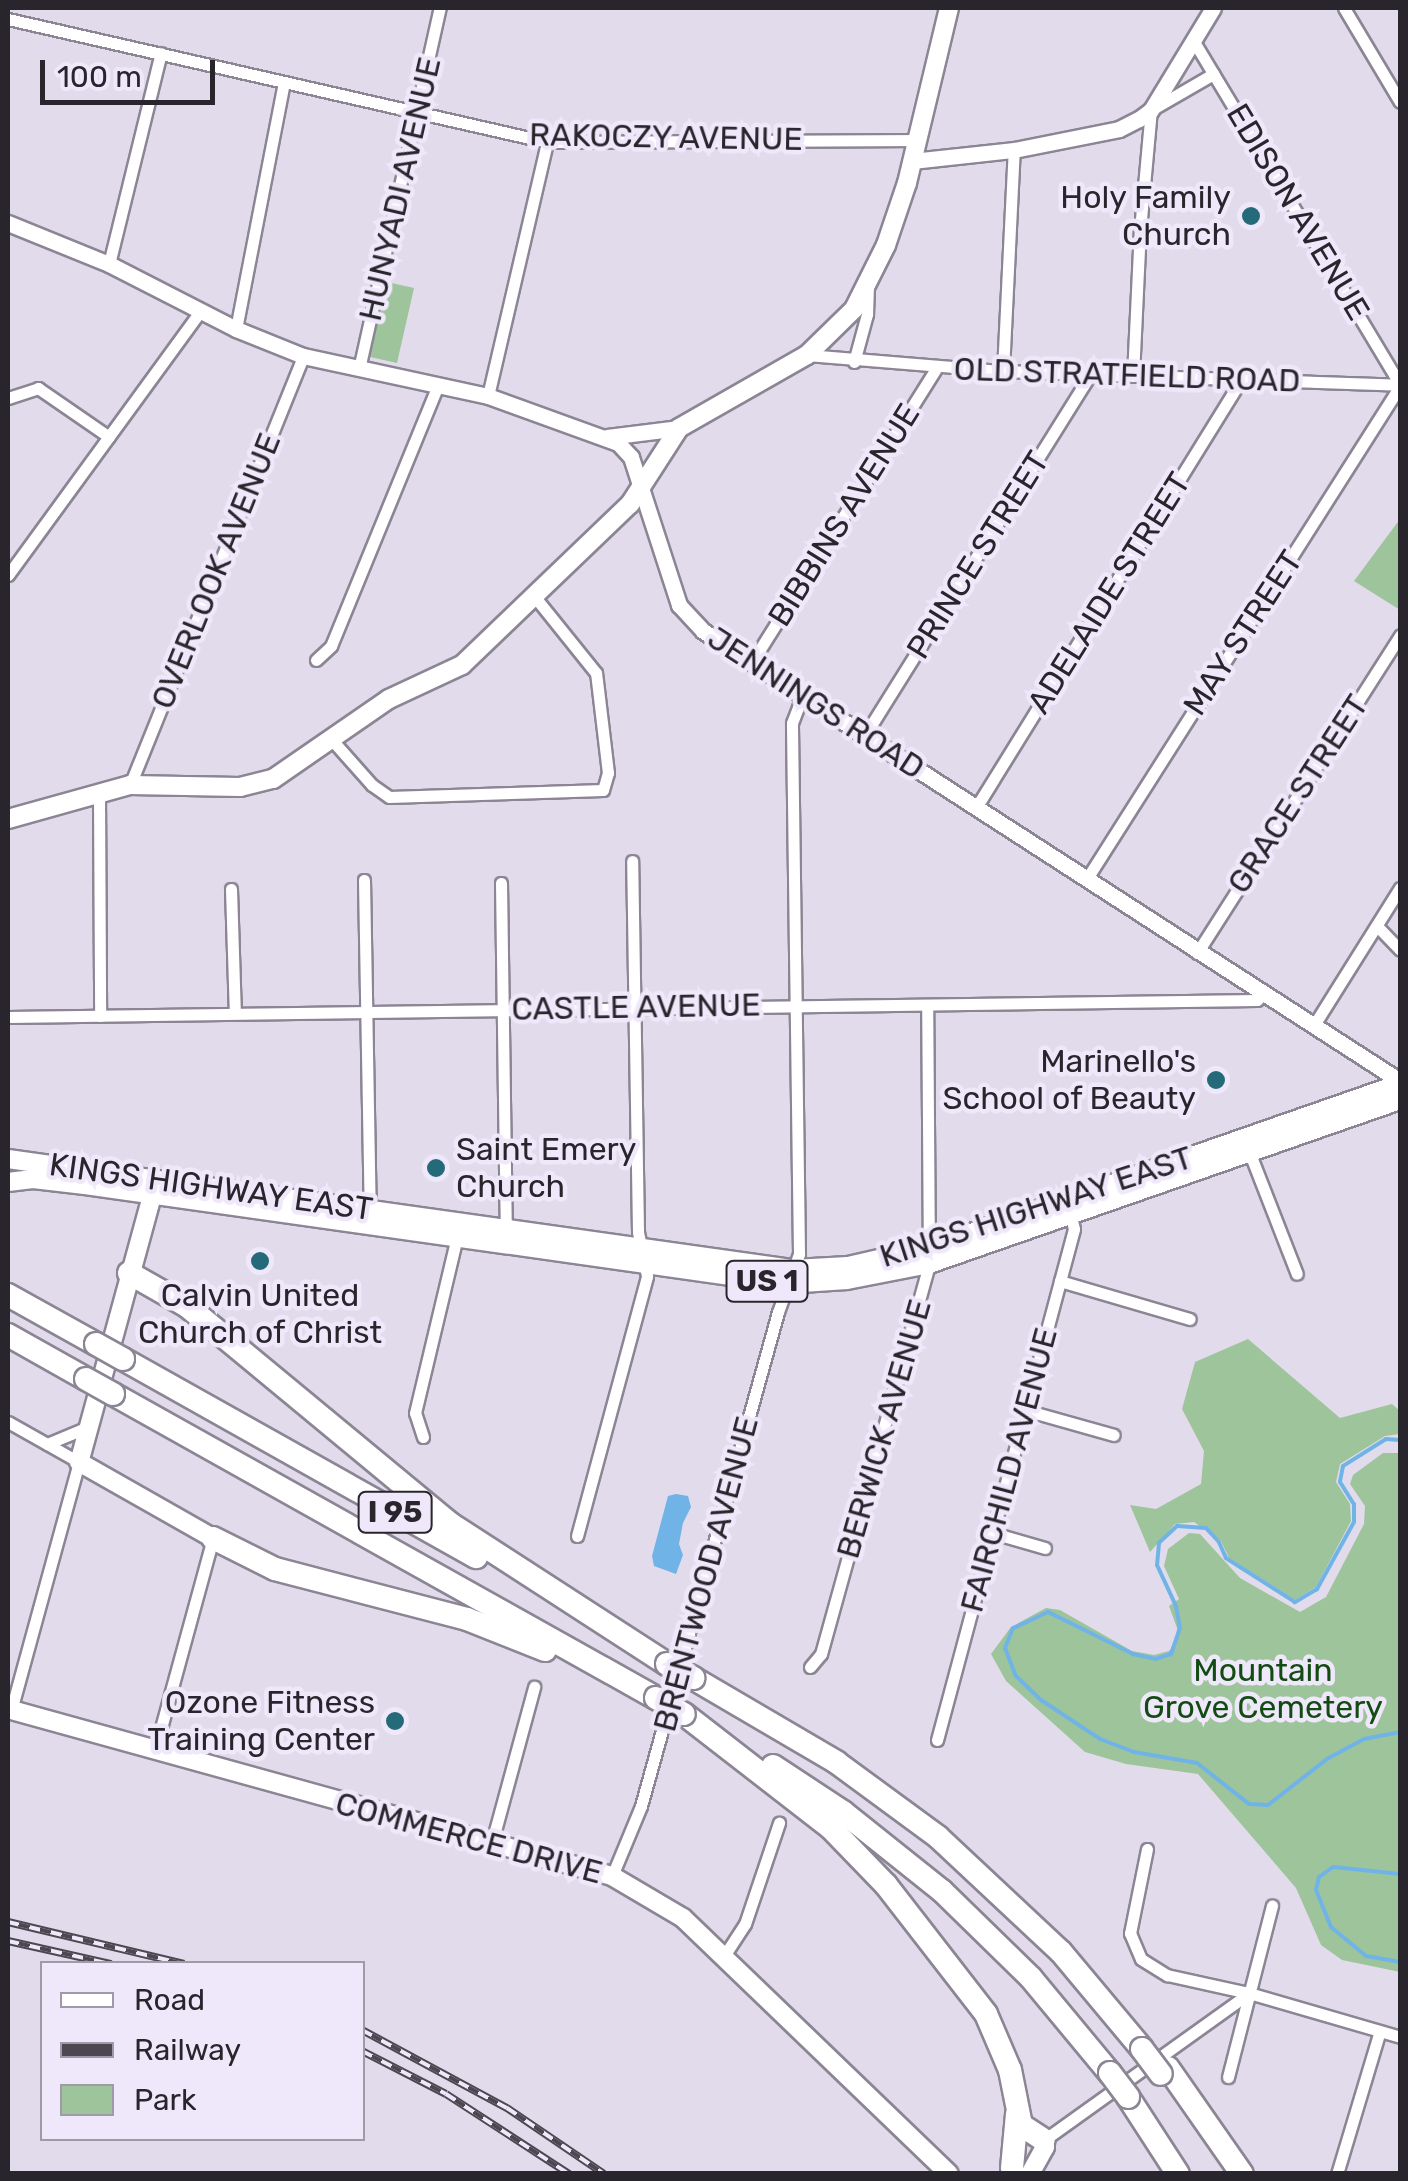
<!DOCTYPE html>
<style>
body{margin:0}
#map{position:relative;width:1408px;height:2181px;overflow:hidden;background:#e2dbec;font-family:Rubik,sans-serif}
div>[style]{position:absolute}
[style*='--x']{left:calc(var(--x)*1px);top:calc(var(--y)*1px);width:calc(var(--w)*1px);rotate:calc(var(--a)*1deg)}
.green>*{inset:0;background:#9ec49b}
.water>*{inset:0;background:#70b4e7}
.stream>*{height:4px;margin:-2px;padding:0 2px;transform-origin:2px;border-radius:2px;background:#70b4e7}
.roads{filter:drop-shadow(2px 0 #8b8594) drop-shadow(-2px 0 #8b8594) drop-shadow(0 2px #8b8594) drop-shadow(0 -2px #8b8594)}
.minor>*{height:11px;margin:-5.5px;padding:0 5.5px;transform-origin:5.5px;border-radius:5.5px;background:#fff}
.tertiary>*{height:15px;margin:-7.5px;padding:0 7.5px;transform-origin:7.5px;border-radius:7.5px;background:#fff}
.secondary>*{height:18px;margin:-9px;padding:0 9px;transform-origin:9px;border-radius:9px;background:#fff}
.primary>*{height:18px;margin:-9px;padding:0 9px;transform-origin:9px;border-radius:9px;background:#fff}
.motorway>*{height:22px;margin:-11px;padding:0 11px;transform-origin:11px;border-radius:11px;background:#fff}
.rail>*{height:8px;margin-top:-4px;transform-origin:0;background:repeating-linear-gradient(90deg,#efe8fa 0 11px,#4c4851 0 22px);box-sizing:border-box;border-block:2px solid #4c4851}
.bridges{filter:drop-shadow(2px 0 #8b8594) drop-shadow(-2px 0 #8b8594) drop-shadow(0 2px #8b8594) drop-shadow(0 -2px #8b8594)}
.motorway-bridge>*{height:22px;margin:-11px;padding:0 11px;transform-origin:11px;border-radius:11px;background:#fff}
.dots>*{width:28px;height:28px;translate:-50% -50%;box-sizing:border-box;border:5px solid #efe8fa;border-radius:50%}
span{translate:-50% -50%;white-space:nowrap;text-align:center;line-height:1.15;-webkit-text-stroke:9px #efe8fa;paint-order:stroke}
.shield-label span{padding:2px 8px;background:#efe8fa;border:2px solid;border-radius:8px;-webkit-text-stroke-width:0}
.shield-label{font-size:30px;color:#28252c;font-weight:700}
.street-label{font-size:32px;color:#28252c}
.poi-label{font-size:32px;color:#28252c}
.right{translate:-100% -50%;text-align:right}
.left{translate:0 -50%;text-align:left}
.park-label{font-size:32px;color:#134c12}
.frame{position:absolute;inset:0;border:10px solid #28252c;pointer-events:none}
.legend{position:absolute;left:40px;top:1961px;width:325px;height:180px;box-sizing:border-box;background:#efe8fa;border:2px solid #9f9aa8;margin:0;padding:12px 18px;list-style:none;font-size:30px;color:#28252c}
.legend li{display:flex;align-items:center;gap:20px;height:50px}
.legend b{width:50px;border:2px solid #9f9aa8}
.scale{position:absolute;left:40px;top:60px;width:175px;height:45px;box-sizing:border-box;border:5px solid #28252c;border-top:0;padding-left:12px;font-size:30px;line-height:35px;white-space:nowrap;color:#28252c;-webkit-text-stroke:8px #efe8fa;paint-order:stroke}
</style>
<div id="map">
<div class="green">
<i style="clip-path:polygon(387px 282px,414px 288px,397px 363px,370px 357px,369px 349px)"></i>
<i style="clip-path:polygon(1400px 519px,1400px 610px,1354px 581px)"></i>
<i style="clip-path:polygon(1248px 1339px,1340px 1418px,1392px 1404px,1400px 1411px,1400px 1434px,1385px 1436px,1340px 1464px,1336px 1482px,1350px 1504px,1351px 1521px,1316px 1587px,1295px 1600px,1229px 1558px,1221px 1541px,1194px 1522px,1175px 1524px,1150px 1552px,1130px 1505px,1156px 1509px,1201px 1484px,1204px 1451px,1182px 1409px,1195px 1362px)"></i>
<i style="clip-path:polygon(1383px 1453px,1400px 1453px,1400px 1972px,1342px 1960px,1321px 1945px,1296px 1888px,1198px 1774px,1126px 1764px,1085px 1752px,1006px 1681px,991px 1654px,1011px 1627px,1046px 1608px,1060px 1610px,1132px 1651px,1154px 1655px,1169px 1651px,1176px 1643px,1177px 1628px,1169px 1606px,1179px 1599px,1164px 1566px,1168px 1549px,1189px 1533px,1200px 1534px,1240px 1578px,1300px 1612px,1326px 1597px,1364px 1524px,1365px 1506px,1350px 1484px,1353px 1475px)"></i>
</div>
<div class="water">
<i style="clip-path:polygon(676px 1494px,688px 1496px,691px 1507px,683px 1523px,679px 1544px,683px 1555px,676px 1574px,654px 1566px,652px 1556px,668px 1496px)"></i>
</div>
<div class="stream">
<i style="--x:1400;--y:1440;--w:14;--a:-176"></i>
<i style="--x:1386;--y:1439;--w:51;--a:147.9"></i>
<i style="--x:1343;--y:1466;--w:16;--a:101"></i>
<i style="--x:1340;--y:1482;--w:26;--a:58"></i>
<i style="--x:1354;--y:1504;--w:18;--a:90"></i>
<i style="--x:1354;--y:1522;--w:77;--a:118.9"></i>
<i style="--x:1317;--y:1589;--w:26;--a:149"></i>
<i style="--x:1295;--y:1602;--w:82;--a:-147.5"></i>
<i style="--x:1226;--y:1558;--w:17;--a:-114"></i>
<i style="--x:1219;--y:1542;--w:19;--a:-133"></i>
<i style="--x:1206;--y:1528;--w:29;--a:-176"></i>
<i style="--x:1177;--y:1526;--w:25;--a:137"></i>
<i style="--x:1159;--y:1543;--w:22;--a:95"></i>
<i style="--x:1157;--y:1565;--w:45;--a:65.1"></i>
<i style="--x:1176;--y:1606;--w:22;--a:80"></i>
<i style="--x:1180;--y:1628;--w:28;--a:109"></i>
<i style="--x:1171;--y:1654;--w:16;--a:162"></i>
<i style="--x:1156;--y:1659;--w:24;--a:-168"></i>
<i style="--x:1133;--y:1654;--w:95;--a:-153.7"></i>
<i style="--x:1048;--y:1612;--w:38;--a:155"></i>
<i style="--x:1013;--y:1628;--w:22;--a:112"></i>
<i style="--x:1005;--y:1648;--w:30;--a:69"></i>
<i style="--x:1016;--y:1676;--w:35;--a:44"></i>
<i style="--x:1041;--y:1700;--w:71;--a:33.5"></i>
<i style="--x:1100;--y:1739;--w:36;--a:21"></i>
<i style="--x:1134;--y:1752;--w:64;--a:9.9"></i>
<i style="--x:1197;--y:1763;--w:66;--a:38.3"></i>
<i style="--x:1249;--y:1804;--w:19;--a:3"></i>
<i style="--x:1268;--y:1805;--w:75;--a:-37.9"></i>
<i style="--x:1327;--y:1759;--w:42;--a:-28.4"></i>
<i style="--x:1364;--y:1739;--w:37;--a:-11"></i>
<i style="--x:1400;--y:1874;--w:67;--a:-174"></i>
<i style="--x:1333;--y:1867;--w:17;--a:144"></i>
<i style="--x:1319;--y:1877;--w:13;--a:103"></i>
<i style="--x:1316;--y:1890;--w:40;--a:68"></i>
<i style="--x:1331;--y:1927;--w:45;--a:39.6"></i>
<i style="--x:1366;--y:1956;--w:35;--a:10"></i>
</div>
<div class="roads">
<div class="minor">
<i style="--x:1344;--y:8;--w:109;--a:59.2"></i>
<i style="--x:8;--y:19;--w:553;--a:12.85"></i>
<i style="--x:547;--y:142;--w:371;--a:-0.3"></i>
<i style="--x:1193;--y:40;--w:401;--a:59"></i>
<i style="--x:109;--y:264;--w:217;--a:-76.2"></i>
<i style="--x:236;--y:329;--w:251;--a:-79"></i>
<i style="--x:807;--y:355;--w:197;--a:4.7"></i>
<i style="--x:1003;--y:371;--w:397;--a:2"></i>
<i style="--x:854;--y:362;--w:50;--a:-74.8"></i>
<i style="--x:867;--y:314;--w:26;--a:-88"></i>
<i style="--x:359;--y:369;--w:370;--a:-77.4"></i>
<i style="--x:1003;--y:371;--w:221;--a:-87.2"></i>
<i style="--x:1133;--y:376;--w:146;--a:-87.3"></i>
<i style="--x:1140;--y:230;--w:121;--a:-84.8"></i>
<i style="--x:1151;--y:110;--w:72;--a:-30.1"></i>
<i style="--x:488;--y:396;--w:261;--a:-76.9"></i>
<i style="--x:8;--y:398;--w:32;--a:-18"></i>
<i style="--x:38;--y:388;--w:86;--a:34.6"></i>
<i style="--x:8;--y:575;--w:326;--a:-53.9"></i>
<i style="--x:316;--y:660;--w:21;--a:-43"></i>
<i style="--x:331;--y:646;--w:280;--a:-67.7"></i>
<i style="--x:752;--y:662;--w:348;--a:-57.9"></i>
<i style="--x:865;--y:735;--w:425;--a:-58"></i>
<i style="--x:332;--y:740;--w:60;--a:48.4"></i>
<i style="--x:372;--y:785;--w:21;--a:35"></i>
<i style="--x:389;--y:797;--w:214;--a:-1.9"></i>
<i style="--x:603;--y:790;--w:18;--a:-74"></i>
<i style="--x:608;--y:773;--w:101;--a:-96.8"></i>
<i style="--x:596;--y:673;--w:97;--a:-128.8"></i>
<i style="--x:130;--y:785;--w:463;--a:-68"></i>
<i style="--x:99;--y:793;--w:223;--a:89.7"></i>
<i style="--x:977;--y:806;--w:501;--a:-58.21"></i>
<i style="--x:364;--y:880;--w:336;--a:89"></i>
<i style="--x:1086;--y:880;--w:585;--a:-57.56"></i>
<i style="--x:501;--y:883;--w:352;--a:89.2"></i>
<i style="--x:231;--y:889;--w:124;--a:88.2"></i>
<i style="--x:1377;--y:926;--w:33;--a:46"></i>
<i style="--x:1197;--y:953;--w:377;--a:-57.4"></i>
<i style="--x:8;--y:1017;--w:1249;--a:-0.78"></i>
<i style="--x:1257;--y:1000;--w:8;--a:-45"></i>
<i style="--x:1314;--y:1025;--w:162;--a:-57.9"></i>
<i style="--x:1247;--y:1146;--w:137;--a:68.7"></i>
<i style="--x:1060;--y:1281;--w:135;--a:16.3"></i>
<i style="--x:1025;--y:1410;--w:92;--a:15.7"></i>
<i style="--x:8;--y:1422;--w:81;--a:29.4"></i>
<i style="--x:79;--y:1462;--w:257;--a:105.3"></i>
<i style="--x:423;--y:1437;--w:25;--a:-108"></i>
<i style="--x:415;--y:1413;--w:185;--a:-76.6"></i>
<i style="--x:47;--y:1444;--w:44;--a:-22.5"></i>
<i style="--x:993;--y:1533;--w:54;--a:16.1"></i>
<i style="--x:577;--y:1536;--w:269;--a:-74.9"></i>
<i style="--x:647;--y:1276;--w:45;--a:-101.6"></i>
<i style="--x:638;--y:1232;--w:371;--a:-90.9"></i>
<i style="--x:810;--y:1667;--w:17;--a:-50"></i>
<i style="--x:821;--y:1654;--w:405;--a:-74.5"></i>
<i style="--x:929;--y:1264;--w:259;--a:-90.4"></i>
<i style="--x:937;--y:1740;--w:529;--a:-74.99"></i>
<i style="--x:1074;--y:1229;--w:22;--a:-103"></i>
<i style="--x:155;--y:1750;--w:220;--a:-74.7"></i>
<i style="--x:492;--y:1842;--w:161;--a:-74.8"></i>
<i style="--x:1147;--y:1849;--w:86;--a:101.4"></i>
<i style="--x:1130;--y:1933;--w:28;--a:67"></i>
<i style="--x:1141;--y:1959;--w:31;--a:32"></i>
<i style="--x:1167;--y:1975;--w:84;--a:12.4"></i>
<i style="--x:1249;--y:1993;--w:157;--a:16.2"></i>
<i style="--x:612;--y:1876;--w:76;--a:-67.5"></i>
<i style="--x:641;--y:1806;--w:513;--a:-74.5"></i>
<i style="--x:778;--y:1312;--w:62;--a:-70.1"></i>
<i style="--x:799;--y:1254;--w:531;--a:-90.76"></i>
<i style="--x:792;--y:723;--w:31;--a:-69"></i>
<i style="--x:724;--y:1956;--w:38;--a:-57"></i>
<i style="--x:745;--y:1924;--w:107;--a:-71.4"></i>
<i style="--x:1228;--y:2077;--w:177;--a:-75.6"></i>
<i style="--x:1044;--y:2140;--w:252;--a:-35.6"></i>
<i style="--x:1337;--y:2174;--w:149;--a:-73.3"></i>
</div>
<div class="tertiary">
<i style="--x:912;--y:161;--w:103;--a:-6.2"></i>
<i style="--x:1014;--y:150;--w:107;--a:-11.3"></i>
<i style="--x:1119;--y:129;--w:22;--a:-27"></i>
<i style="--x:1139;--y:119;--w:15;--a:-37"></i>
<i style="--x:1151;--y:110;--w:119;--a:-58.7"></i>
<i style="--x:8;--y:223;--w:109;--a:22.1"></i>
<i style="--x:109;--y:264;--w:143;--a:27.1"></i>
<i style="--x:236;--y:329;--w:72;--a:21.9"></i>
<i style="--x:303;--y:356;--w:189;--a:12.2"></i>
<i style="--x:488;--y:396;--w:138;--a:19.9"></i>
<i style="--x:618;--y:443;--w:19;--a:47"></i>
<i style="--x:631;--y:457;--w:156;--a:72"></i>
<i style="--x:679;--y:605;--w:35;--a:47"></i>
<i style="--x:703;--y:631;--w:830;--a:32.85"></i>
<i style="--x:607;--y:437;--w:73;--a:-7.1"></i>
</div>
<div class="secondary">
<i style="--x:8;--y:1709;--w:627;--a:15.46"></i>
<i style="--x:612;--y:1876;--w:82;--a:30.6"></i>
<i style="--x:683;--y:1918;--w:369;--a:43.9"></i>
<i style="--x:1030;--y:2174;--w:31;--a:-61"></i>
<i style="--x:1045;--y:2147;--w:7;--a:-98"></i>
</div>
<div class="primary">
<i style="--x:8;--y:819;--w:127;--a:-15.6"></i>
<i style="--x:130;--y:785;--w:110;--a:1"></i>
<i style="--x:240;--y:787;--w:34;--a:-14"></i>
<i style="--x:273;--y:779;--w:141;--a:-34.6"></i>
<i style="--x:389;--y:699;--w:81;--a:-25"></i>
<i style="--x:462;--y:665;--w:233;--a:-43.8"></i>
<i style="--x:630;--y:504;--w:90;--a:-57.2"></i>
<i style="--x:679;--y:428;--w:147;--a:-29.7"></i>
<i style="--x:807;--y:355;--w:66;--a:-44.4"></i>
<i style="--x:854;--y:309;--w:72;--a:-63.4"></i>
<i style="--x:886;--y:245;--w:65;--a:-71.3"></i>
<i style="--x:907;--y:183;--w:180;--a:-76.5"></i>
<i style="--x:8;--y:1159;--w:793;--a:7.98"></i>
<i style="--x:793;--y:1269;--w:55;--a:-3.1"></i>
<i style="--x:848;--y:1266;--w:85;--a:-12.9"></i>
<i style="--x:931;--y:1247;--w:497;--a:-19.2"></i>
<i style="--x:8;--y:1182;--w:25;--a:-7"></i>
<i style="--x:33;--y:1179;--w:52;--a:6.6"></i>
<i style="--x:85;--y:1185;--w:709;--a:8.03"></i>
<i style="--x:787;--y:1284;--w:60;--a:-3.8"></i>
<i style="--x:847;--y:1280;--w:84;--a:-11"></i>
<i style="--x:929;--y:1264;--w:499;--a:-19.2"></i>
<i style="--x:155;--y:1185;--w:287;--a:105.3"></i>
<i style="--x:79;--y:1462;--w:154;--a:29.6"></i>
</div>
<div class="motorway">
<i style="--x:129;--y:1273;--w:67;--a:29.6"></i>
<i style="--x:187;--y:1306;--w:340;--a:39.6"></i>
<i style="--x:449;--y:1523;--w:260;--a:32.9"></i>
<i style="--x:8;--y:1295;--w:101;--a:29.1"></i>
<i style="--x:8;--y:1335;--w:90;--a:29.4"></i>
<i style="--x:123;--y:1359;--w:405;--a:29.3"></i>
<i style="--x:113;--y:1394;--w:622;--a:29.24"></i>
<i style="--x:213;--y:1538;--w:69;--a:26.6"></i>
<i style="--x:275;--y:1569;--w:198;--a:14.6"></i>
<i style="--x:467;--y:1619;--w:84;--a:21.7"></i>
<i style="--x:693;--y:1678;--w:166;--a:30.4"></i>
<i style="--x:836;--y:1762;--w:127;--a:36.3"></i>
<i style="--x:938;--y:1837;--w:168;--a:43.1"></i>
<i style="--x:1061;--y:1952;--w:126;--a:50.1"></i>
<i style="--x:684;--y:1714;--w:186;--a:37.8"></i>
<i style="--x:831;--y:1828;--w:79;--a:46"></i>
<i style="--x:886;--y:1885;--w:163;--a:52.2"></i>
<i style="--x:986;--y:2014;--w:61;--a:66.8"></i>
<i style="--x:1010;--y:2070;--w:56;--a:78.7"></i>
<i style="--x:1021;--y:2125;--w:27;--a:33"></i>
<i style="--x:773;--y:1766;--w:84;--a:33.3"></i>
<i style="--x:843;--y:1812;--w:127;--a:38.6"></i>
<i style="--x:942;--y:1891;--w:124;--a:44.3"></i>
<i style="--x:1031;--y:1978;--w:124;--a:50.3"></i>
<i style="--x:1168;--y:2068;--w:129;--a:55.1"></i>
<i style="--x:1128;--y:2097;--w:92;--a:57"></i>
<i style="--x:1012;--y:2168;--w:54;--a:-84.7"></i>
</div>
</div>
<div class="rail">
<i style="--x:8;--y:1922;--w:181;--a:13.4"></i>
<i style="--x:8;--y:1941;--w:106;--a:12.6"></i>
<i style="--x:362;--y:2030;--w:165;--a:28.3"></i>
<i style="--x:507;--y:2108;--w:117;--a:34.2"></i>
<i style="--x:362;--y:2051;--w:94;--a:27.1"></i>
<i style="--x:446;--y:2094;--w:147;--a:33"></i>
</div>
<div class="bridges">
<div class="motorway-bridge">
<i style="--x:96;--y:1344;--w:31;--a:29"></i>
<i style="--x:86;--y:1379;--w:31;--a:29"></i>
<i style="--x:667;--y:1664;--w:30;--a:28"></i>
<i style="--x:656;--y:1698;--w:32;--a:30"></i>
<i style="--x:1142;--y:2049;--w:31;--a:53"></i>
<i style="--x:1110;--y:2073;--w:30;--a:53"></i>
</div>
</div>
<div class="dots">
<i style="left:1251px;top:216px;background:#246a79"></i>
<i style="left:1216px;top:1080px;background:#246a79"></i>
<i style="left:436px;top:1168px;background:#246a79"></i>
<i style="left:260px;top:1261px;background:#246a79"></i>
<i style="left:395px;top:1721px;background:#246a79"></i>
</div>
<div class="shield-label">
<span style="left:767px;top:1281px">US 1</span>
<span style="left:395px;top:1512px">I 95</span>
</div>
<div class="street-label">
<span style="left:666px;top:137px;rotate:1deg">RAKOCZY AVENUE</span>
<span style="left:400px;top:189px;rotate:-77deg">HUNYADI AVENUE</span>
<span style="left:1298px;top:212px;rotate:59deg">EDISON AVENUE</span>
<span style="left:1127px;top:375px;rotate:2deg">OLD STRATFIELD ROAD</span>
<span style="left:844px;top:515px;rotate:-58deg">BIBBINS AVENUE</span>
<span style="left:978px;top:555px;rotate:-58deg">PRINCE STREET</span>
<span style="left:216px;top:571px;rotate:-68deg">OVERLOOK AVENUE</span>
<span style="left:1109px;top:593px;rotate:-58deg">ADELAIDE STREET</span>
<span style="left:1243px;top:633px;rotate:-57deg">MAY STREET</span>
<span style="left:816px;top:703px;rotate:33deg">JENNINGS ROAD</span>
<span style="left:1298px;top:794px;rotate:-57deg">GRACE STREET</span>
<span style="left:636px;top:1007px;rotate:-1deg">CASTLE AVENUE</span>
<span style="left:211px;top:1187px;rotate:8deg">KINGS HIGHWAY EAST</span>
<span style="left:1036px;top:1207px;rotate:-18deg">KINGS HIGHWAY EAST</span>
<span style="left:884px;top:1429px;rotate:-74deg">BERWICK AVENUE</span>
<span style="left:1009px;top:1470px;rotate:-75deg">FAIRCHILD AVENUE</span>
<span style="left:706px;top:1574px;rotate:-75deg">BRENTWOOD AVENUE</span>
<span style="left:469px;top:1838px;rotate:15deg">COMMERCE DRIVE</span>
</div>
<div class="poi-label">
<span class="right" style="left:1231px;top:216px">Holy Family<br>Church</span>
<span class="right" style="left:1196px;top:1080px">Marinello's<br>School of Beauty</span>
<span class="left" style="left:456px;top:1168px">Saint Emery<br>Church</span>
<span style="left:260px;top:1314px">Calvin United<br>Church of Christ</span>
<span class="right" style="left:375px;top:1721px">Ozone Fitness<br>Training Center</span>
</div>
<div class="park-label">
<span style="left:1263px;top:1689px">Mountain<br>Grove Cemetery</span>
</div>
<div class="frame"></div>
<ul class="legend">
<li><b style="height:12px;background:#fff"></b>Road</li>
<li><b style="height:12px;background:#4c4851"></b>Railway</li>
<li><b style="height:28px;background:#9ec49b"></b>Park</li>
</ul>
<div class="scale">100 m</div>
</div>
